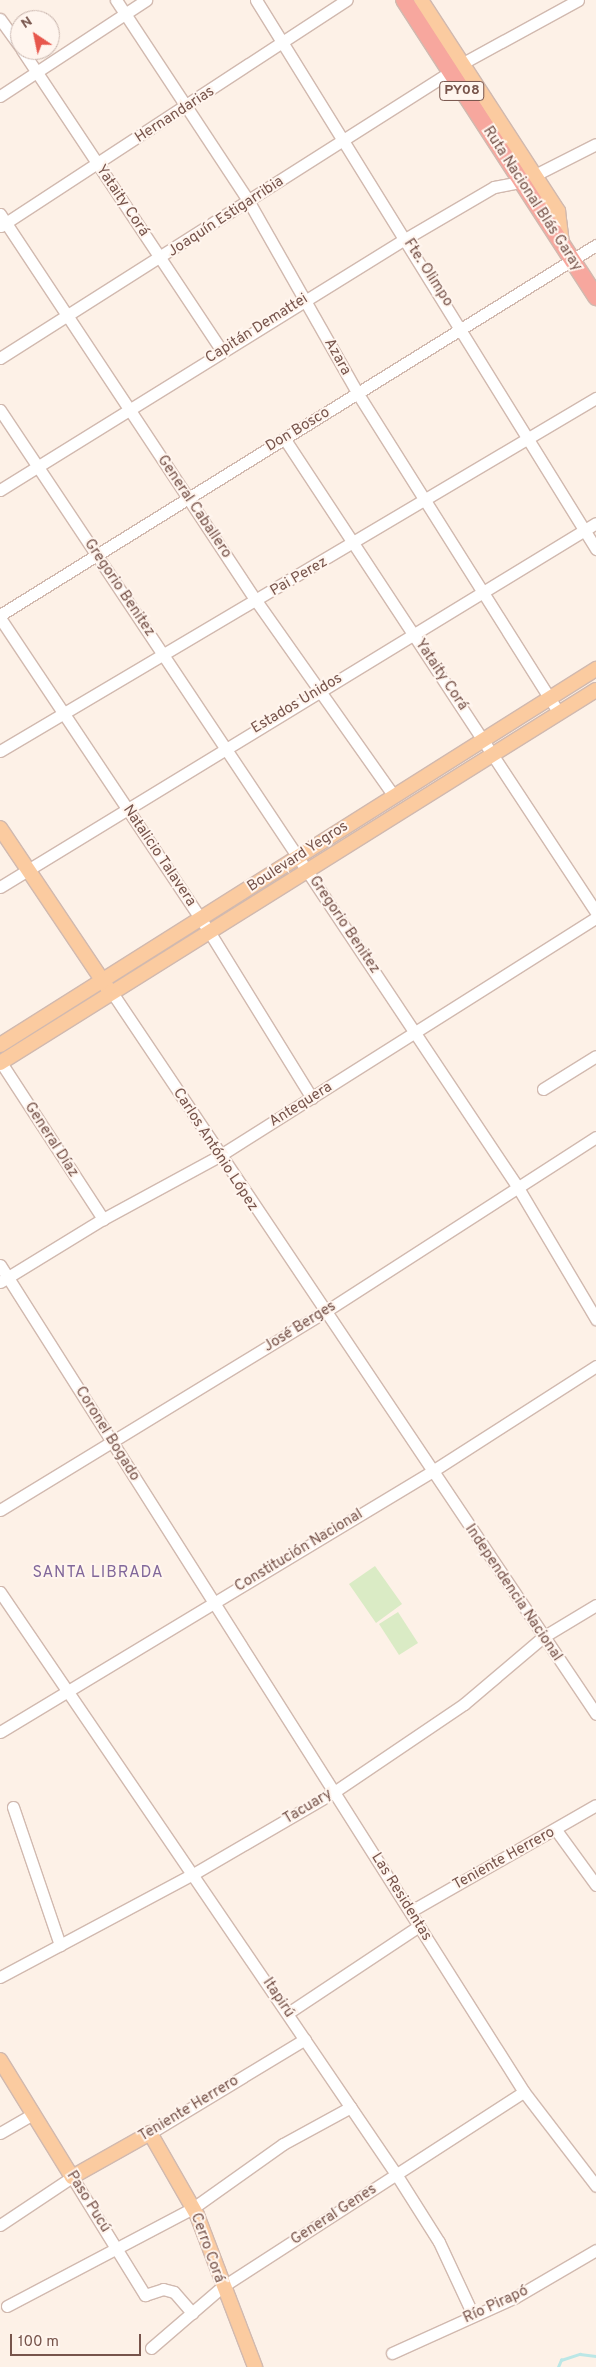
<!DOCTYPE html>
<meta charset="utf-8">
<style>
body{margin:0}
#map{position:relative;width:596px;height:2367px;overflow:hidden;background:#fdf1e7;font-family:Overpass,sans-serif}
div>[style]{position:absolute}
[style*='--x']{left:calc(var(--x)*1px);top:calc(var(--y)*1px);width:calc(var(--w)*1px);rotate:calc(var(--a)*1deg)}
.green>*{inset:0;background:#daebc5}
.stream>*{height:2.5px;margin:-1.25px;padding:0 1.25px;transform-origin:1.25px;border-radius:1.25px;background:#bbe7e6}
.roads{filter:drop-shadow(1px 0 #d1b9af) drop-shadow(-1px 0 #d1b9af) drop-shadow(0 1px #d1b9af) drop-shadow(0 -1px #d1b9af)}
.minor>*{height:11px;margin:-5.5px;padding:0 5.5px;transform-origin:5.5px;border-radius:5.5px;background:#fff}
.major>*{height:14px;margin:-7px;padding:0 7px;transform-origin:7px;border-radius:7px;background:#fbcba0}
.highway>*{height:16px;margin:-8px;padding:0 8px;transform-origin:8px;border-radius:8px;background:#f7a79e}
span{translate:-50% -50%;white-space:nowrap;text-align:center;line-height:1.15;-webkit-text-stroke:4px #fff5ee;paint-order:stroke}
.shield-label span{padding:1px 4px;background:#fff5ee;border:1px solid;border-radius:4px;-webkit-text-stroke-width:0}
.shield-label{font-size:14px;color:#77544b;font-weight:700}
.street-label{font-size:15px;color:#77544b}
.neighbourhood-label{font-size:16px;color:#81679a;letter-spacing:1px}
.north{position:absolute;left:10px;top:10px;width:50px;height:50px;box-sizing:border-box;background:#fff5ee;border:1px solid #c9b5ad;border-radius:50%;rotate:326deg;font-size:14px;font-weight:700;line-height:20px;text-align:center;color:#77544b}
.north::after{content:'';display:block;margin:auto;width:18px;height:22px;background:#e7574c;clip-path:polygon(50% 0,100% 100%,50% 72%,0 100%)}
.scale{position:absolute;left:10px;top:2334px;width:131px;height:22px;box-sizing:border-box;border:2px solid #77544b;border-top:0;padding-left:6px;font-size:15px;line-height:18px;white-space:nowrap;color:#77544b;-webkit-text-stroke:4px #fff5ee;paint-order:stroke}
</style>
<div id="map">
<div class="green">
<i style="clip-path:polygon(375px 1566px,402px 1604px,376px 1623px,349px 1584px)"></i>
<i style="clip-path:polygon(398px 1612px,418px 1643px,399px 1655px,379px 1624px)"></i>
</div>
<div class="stream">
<i style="--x:558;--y:2367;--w:8;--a:-67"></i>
<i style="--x:561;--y:2360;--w:20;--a:-18"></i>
<i style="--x:580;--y:2354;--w:16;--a:7"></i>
</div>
<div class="roads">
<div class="minor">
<i style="--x:116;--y:0;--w:242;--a:56.6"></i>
<i style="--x:249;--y:202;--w:221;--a:60.4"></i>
<i style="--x:358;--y:394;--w:377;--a:57.8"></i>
<i style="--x:256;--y:0;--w:646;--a:58.23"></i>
<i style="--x:0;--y:19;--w:34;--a:54"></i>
<i style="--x:22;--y:50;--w:361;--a:56.4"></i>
<i style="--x:463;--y:63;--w:131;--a:-28.7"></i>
<i style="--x:0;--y:96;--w:175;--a:-33.3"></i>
<i style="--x:535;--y:175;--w:68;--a:-26.9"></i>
<i style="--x:0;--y:214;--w:465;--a:56.5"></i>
<i style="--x:257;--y:602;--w:237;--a:54.8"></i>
<i style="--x:1;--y:226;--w:413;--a:-33.2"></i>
<i style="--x:0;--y:358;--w:533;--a:-32.44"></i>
<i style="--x:0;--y:410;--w:932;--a:56.33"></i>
<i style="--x:517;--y:1186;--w:155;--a:59.3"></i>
<i style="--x:284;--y:438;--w:567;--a:56.65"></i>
<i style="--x:0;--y:490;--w:476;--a:-31.8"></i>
<i style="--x:405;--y:239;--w:103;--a:-30.3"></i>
<i style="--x:494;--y:187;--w:26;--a:-11"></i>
<i style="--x:0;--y:615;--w:702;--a:-31.83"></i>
<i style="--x:0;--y:618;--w:379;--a:56.3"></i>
<i style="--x:210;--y:933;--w:194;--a:58.3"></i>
<i style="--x:0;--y:751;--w:693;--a:-30.64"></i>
<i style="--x:0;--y:887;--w:698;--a:-31.41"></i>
<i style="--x:113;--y:994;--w:867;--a:56.14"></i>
<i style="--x:0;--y:1061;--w:189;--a:56.9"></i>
<i style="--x:543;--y:1089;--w:62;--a:-31.9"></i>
<i style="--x:0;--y:1265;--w:979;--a:57.64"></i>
<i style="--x:524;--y:2092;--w:118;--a:52.5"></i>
<i style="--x:0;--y:1282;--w:121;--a:-31.5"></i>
<i style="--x:103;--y:1219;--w:132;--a:-28.5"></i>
<i style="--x:219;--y:1156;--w:446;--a:-32.3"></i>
<i style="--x:0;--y:1510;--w:378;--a:-31.4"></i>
<i style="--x:323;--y:1313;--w:325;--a:-32.8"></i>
<i style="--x:0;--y:1592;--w:704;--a:55.77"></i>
<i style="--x:396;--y:2174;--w:80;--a:57.7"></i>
<i style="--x:439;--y:2242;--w:81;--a:65"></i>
<i style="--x:0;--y:1732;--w:503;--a:-31.1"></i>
<i style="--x:431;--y:1472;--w:196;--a:-32.7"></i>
<i style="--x:13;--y:1807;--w:146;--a:71.2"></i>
<i style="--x:556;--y:1830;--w:68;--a:54"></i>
<i style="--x:411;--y:1911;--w:213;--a:-29.8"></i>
<i style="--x:0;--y:1977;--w:221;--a:-28.1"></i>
<i style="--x:195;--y:1873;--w:161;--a:-30.2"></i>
<i style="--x:334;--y:1792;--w:157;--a:-34.1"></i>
<i style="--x:464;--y:1704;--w:104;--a:-40.3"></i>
<i style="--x:543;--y:1637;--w:62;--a:-31.1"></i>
<i style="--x:288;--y:2013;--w:157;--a:-33.6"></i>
<i style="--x:0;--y:2133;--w:38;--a:-30"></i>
<i style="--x:150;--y:2133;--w:181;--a:-31.2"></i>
<i style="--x:0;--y:2225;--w:87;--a:-33.7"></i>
<i style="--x:72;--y:2177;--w:139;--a:58.3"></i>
<i style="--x:145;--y:2295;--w:19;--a:-18"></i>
<i style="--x:163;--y:2289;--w:11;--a:15"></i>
<i style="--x:174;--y:2292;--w:28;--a:49"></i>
<i style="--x:7;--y:2306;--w:210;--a:-27.8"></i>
<i style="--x:193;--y:2208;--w:110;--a:-35.4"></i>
<i style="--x:283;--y:2144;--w:77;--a:-28.6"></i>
<i style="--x:151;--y:2348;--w:94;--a:-40.7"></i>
<i style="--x:222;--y:2287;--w:359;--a:-32.9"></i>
<i style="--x:392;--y:2353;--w:134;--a:-24.3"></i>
<i style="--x:514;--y:2298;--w:95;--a:-30.3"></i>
</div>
<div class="major">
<i style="--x:421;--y:0;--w:252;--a:57"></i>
<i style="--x:558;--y:211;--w:34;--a:83"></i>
<i style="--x:0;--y:828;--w:195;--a:56.1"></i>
<i style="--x:0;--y:1045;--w:705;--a:-32.25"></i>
<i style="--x:0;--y:1063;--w:703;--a:-32.04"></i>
<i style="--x:0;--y:2060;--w:137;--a:58.4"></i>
<i style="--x:72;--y:2177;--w:90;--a:-29.4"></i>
<i style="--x:150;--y:2133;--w:95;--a:60.2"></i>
<i style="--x:197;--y:2215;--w:163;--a:69.1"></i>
</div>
<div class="highway">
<i style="--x:404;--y:0;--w:354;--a:57.1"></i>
</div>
</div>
<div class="shield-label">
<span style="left:462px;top:91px">PY08</span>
</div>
<div class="street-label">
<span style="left:175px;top:115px;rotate:-33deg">Hernandarias</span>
<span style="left:532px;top:199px;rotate:57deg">Ruta Nacional Blás Garay</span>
<span style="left:122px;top:201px;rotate:56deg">Yataity Corá</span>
<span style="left:226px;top:217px;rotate:-33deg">Joaquín Estigarribia</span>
<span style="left:428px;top:273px;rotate:57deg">Fte. Olimpo</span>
<span style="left:257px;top:329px;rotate:-32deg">Capitán Demattei</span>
<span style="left:337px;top:357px;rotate:61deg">Azara</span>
<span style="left:298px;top:430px;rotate:-31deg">Don Bosco</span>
<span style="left:194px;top:507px;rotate:56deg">General Caballero</span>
<span style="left:299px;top:577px;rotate:-30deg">Pai Perez</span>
<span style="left:119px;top:588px;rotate:56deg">Gregorio Benitez</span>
<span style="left:441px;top:675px;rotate:56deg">Yataity Corá</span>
<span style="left:297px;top:704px;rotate:-31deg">Estados Unidos</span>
<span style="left:159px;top:856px;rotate:56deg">Natalicio Talavera</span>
<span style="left:298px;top:857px;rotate:-33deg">Boulevard Yegros</span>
<span style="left:344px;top:925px;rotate:56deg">Gregorio Benitez</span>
<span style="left:301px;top:1105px;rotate:-32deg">Antequera</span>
<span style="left:51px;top:1140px;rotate:57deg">General Díaz</span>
<span style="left:215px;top:1150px;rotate:57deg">Carlos António López</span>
<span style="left:300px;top:1327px;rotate:-32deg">José Berges</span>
<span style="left:107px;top:1434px;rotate:58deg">Coronel Bogado</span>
<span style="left:299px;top:1551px;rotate:-31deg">Constitución Nacional</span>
<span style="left:513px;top:1593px;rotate:56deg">Independencia Nacional</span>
<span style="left:308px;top:1807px;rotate:-31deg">Tacuary</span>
<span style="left:504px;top:1859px;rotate:-29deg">Teniente Herrero</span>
<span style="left:401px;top:1897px;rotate:58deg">Las Residentas</span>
<span style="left:278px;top:1998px;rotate:56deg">Itapirú</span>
<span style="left:189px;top:2109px;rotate:-31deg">Teniente Herrero</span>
<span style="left:88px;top:2202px;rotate:58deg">Paso Pucú</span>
<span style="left:334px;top:2215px;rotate:-33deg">General Genes</span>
<span style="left:207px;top:2248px;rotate:70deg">Cerro Corá</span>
<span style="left:496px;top:2305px;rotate:-25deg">Río Pirapó</span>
</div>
<div class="neighbourhood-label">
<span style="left:98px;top:1573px">SANTA LIBRADA</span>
</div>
<div class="north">N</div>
<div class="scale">100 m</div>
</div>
